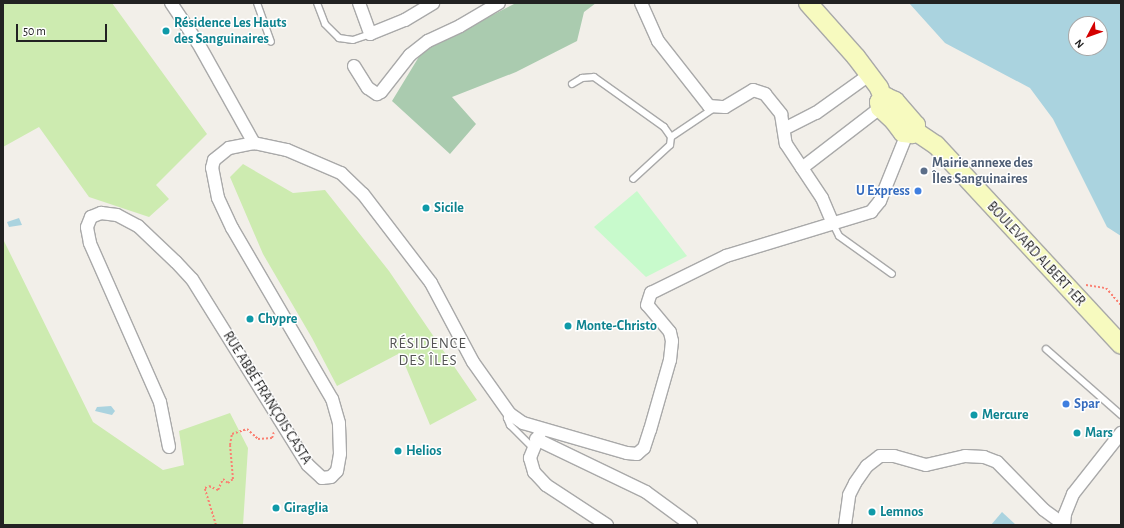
<!DOCTYPE html>
<meta charset="utf-8">
<style>
body{margin:0}
#map{position:relative;width:1124px;height:528px;overflow:hidden;background:#f2efe9;font-family:"Alegreya Sans",sans-serif}
div>[style]{position:absolute}
[style*='--x']{left:calc(var(--x)*1px);top:calc(var(--y)*1px);width:calc(var(--w)*1px);rotate:calc(var(--a)*1deg)}
.grass>*{inset:0;background:#cdebb0}
.cemetery>*{inset:0;background:#aacbaf}
.park>*{inset:0;background:#c8facc}
.water>*{inset:0;background:#aad3df}
.path>*{height:2px;margin-top:-1px;transform-origin:0;background:repeating-linear-gradient(90deg,#fa8072 0 2px,transparent 0 4px)}
.roads{filter:drop-shadow(1px 0 #a9a9a9) drop-shadow(-1px 0 #a9a9a9) drop-shadow(0 1px #a9a9a9) drop-shadow(0 -1px #a9a9a9)}
.lane>*{height:6px;margin:-3px;padding:0 3px;transform-origin:3px;border-radius:3px;background:#fff}
.street>*{height:12px;margin:-6px;padding:0 6px;transform-origin:6px;border-radius:6px;background:#fff}
.secondary>*{height:18px;margin:-9px;padding:0 9px;transform-origin:9px;border-radius:9px;background:#f7fabf}
.dots>*{width:11px;height:11px;translate:-50% -50%;box-sizing:border-box;border:2px solid #fff;border-radius:50%}
span{translate:-50% -50%;white-space:nowrap;text-align:center;line-height:1.15;-webkit-text-stroke:3px #fff;paint-order:stroke}
.culture-label{font-size:14px;color:#0d838f;font-weight:700}
.left{translate:0 -50%;text-align:left}
.service-label{font-size:14px;color:#4e5e75;font-weight:700}
.shop-label{font-size:14px;color:#366cbe;font-weight:700}
.right{translate:-100% -50%;text-align:right}
.street-label{font-size:14px;color:#222}
.neighbourhood-label{font-size:15px;color:#555;letter-spacing:1px}
.frame{position:absolute;inset:0;border:4px solid #222;pointer-events:none}
.north{position:absolute;left:1068px;top:16px;width:40px;height:40px;box-sizing:border-box;background:#fff;border:1px solid #a7a7a7;border-radius:50%;rotate:229deg;font-size:11px;font-weight:700;line-height:16px;text-align:center;color:#222}
.north::after{content:'';display:block;margin:auto;width:14px;height:18px;background:#d40000;clip-path:polygon(50% 0,100% 100%,50% 72%,0 100%)}
.scale{position:absolute;left:16px;top:24px;width:91px;height:18px;box-sizing:border-box;border:2px solid #222;border-top:0;padding-left:5px;font-size:12px;line-height:14px;white-space:nowrap;color:#222;-webkit-text-stroke:3px #fff;paint-order:stroke}
</style>
<div id="map">
<div class="grass">
<i style="clip-path:polygon(3px 3px,112px 3px,207px 134px,156px 185px,169px 199px,149px 217px,89px 197px,39px 127px,3px 147px)"></i>
<i style="clip-path:polygon(243px 164px,293px 193px,325px 190px,389px 271px,477px 400px,430px 425px,400px 353px,337px 386px,312px 338px,263px 254px,230px 177px)"></i>
<i style="clip-path:polygon(3px 239px,93px 422px,163px 470px,184px 465px,179px 431px,230px 413px,248px 448px,243px 525px,3px 525px)"></i>
</div>
<div class="cemetery">
<i style="clip-path:polygon(516px 3px,596px 3px,584px 12px,577px 41px,516px 72px,452px 97px,476px 124px,450px 154px,392px 101px,420px 55px,434px 45px)"></i>
</div>
<div class="park">
<i style="clip-path:polygon(637px 191px,687px 256px,646px 277px,594px 227px)"></i>
</div>
<div class="water">
<i style="clip-path:polygon(evenodd,909px 3px,1121px 3px,1121px 236px,1107px 227px,1053px 119px,1030px 88px,945px 43px,909px 3px,1076px 24px,1100px 24px,1100px 48px,1076px 48px,1076px 24px)"></i>
<i style="clip-path:polygon(19px 218px,22px 225px,9px 227px,7px 222px)"></i>
<i style="clip-path:polygon(111px 406px,115px 411px,112px 415px,95px 411px,97px 407px)"></i>
<i style="clip-path:polygon(1002px 512px,1016px 525px,991px 525px)"></i>
</div>
<div class="path">
<i style="--x:1086;--y:285;--w:20;--a:9"></i>
<i style="--x:1106;--y:288;--w:23;--a:49"></i>
<i style="--x:216;--y:525;--w:39;--a:-107"></i>
<i style="--x:205;--y:488;--w:4;--a:-27"></i>
<i style="--x:209;--y:486;--w:10;--a:24"></i>
<i style="--x:218;--y:490;--w:12;--a:-66"></i>
<i style="--x:223;--y:479;--w:6;--a:39"></i>
<i style="--x:228;--y:483;--w:6;--a:-39"></i>
<i style="--x:233;--y:479;--w:34;--a:-95"></i>
<i style="--x:230;--y:445;--w:11;--a:-80"></i>
<i style="--x:232;--y:434;--w:16;--a:-18"></i>
<i style="--x:247;--y:429;--w:15;--a:42"></i>
<i style="--x:258;--y:439;--w:14;--a:-4"></i>
<i style="--x:272;--y:438;--w:6;--a:-72"></i>
</div>
<div class="roads">
<div class="lane">
<i style="--x:257;--y:3;--w:41;--a:70.3"></i>
<i style="--x:317;--y:3;--w:22;--a:69"></i>
<i style="--x:325;--y:24;--w:20;--a:45"></i>
<i style="--x:339;--y:38;--w:14;--a:8"></i>
<i style="--x:353;--y:40;--w:18;--a:-19"></i>
<i style="--x:572;--y:84;--w:12;--a:-31"></i>
<i style="--x:582;--y:78;--w:12;--a:-5"></i>
<i style="--x:594;--y:77;--w:86;--a:35.5"></i>
<i style="--x:664;--y:127;--w:12;--a:55"></i>
<i style="--x:671;--y:137;--w:8;--a:97"></i>
<i style="--x:670;--y:145;--w:50;--a:137.4"></i>
<i style="--x:671;--y:137;--w:52;--a:-34"></i>
<i style="--x:833;--y:224;--w:13;--a:63"></i>
<i style="--x:839;--y:236;--w:65;--a:35.6"></i>
<i style="--x:1046;--y:349;--w:100;--a:41.3"></i>
<i style="--x:510;--y:414;--w:5;--a:127"></i>
<i style="--x:507;--y:418;--w:8;--a:67"></i>
<i style="--x:510;--y:425;--w:31;--a:45"></i>
</div>
<div class="street">
<i style="--x:171;--y:3;--w:48;--a:56"></i>
<i style="--x:198;--y:43;--w:115;--a:60.8"></i>
<i style="--x:359;--y:3;--w:33;--a:70"></i>
<i style="--x:370;--y:34;--w:38;--a:-22"></i>
<i style="--x:405;--y:20;--w:33;--a:-31"></i>
<i style="--x:641;--y:3;--w:42;--a:65.9"></i>
<i style="--x:658;--y:41;--w:83;--a:51.9"></i>
<i style="--x:709;--y:106;--w:16;--a:4"></i>
<i style="--x:725;--y:107;--w:33;--a:-31"></i>
<i style="--x:753;--y:90;--w:13;--a:18"></i>
<i style="--x:765;--y:94;--w:26;--a:51"></i>
<i style="--x:781;--y:114;--w:30;--a:81"></i>
<i style="--x:786;--y:144;--w:65;--a:56.3"></i>
<i style="--x:822;--y:198;--w:28;--a:67"></i>
<i style="--x:354;--y:66;--w:26;--a:58"></i>
<i style="--x:368;--y:88;--w:11;--a:34"></i>
<i style="--x:377;--y:94;--w:4;--a:-27"></i>
<i style="--x:381;--y:92;--w:47;--a:-51.9"></i>
<i style="--x:410;--y:55;--w:23;--a:-38"></i>
<i style="--x:428;--y:41;--w:35;--a:-25"></i>
<i style="--x:460;--y:26;--w:45;--a:-30.5"></i>
<i style="--x:784;--y:129;--w:36;--a:-27"></i>
<i style="--x:816;--y:113;--w:65;--a:-35.6"></i>
<i style="--x:802;--y:168;--w:98;--a:-37.6"></i>
<i style="--x:540;--y:433;--w:27;--a:112"></i>
<i style="--x:530;--y:458;--w:15;--a:74"></i>
<i style="--x:534;--y:472;--w:18;--a:47"></i>
<i style="--x:546;--y:485;--w:73;--a:33.3"></i>
<i style="--x:536;--y:439;--w:122;--a:25.7"></i>
<i style="--x:646;--y:492;--w:56;--a:36.3"></i>
<i style="--x:169;--y:447;--w:46;--a:-101.3"></i>
<i style="--x:160;--y:402;--w:174;--a:-113.8"></i>
<i style="--x:90;--y:243;--w:16;--a:-101"></i>
<i style="--x:87;--y:227;--w:11;--a:-68"></i>
<i style="--x:91;--y:217;--w:11;--a:-22"></i>
<i style="--x:101;--y:213;--w:16;--a:7"></i>
<i style="--x:117;--y:215;--w:24;--a:28"></i>
<i style="--x:138;--y:226;--w:52;--a:43.5"></i>
<i style="--x:176;--y:262;--w:23;--a:47"></i>
<i style="--x:192;--y:279;--w:219;--a:58.1"></i>
<i style="--x:308;--y:465;--w:19;--a:43"></i>
<i style="--x:322;--y:478;--w:9;--a:-6"></i>
<i style="--x:331;--y:477;--w:8;--a:-45"></i>
<i style="--x:337;--y:471;--w:17;--a:-80"></i>
<i style="--x:340;--y:454;--w:31;--a:-92"></i>
<i style="--x:339;--y:423;--w:25;--a:-106"></i>
<i style="--x:332;--y:399;--w:198;--a:-120.3"></i>
<i style="--x:232;--y:228;--w:33;--a:-115"></i>
<i style="--x:218;--y:198;--w:31;--a:-101"></i>
<i style="--x:212;--y:168;--w:8;--a:-76"></i>
<i style="--x:214;--y:160;--w:19;--a:-39"></i>
<i style="--x:229;--y:148;--w:25;--a:-11"></i>
<i style="--x:254;--y:143;--w:34;--a:12"></i>
<i style="--x:287;--y:150;--w:59;--a:23.1"></i>
<i style="--x:341;--y:173;--w:30;--a:44"></i>
<i style="--x:363;--y:194;--w:112;--a:52.6"></i>
<i style="--x:431;--y:283;--w:89;--a:62"></i>
<i style="--x:473;--y:362;--w:64;--a:54.6"></i>
<i style="--x:510;--y:414;--w:16;--a:35"></i>
<i style="--x:523;--y:423;--w:108;--a:16.1"></i>
<i style="--x:627;--y:453;--w:10;--a:6"></i>
<i style="--x:637;--y:454;--w:9;--a:-41"></i>
<i style="--x:644;--y:448;--w:19;--a:-72"></i>
<i style="--x:650;--y:430;--w:73;--a:-74.1"></i>
<i style="--x:670;--y:360;--w:19;--a:-84"></i>
<i style="--x:672;--y:341;--w:9;--a:-103"></i>
<i style="--x:670;--y:332;--w:35;--a:-130"></i>
<i style="--x:647;--y:305;--w:13;--a:-72"></i>
<i style="--x:651;--y:293;--w:84;--a:-26.3"></i>
<i style="--x:726;--y:256;--w:152;--a:-16.9"></i>
<i style="--x:871;--y:212;--w:14;--a:-51"></i>
<i style="--x:880;--y:201;--w:72;--a:-68.1"></i>
<i style="--x:845;--y:525;--w:30;--a:-82"></i>
<i style="--x:849;--y:495;--w:13;--a:-63"></i>
<i style="--x:855;--y:483;--w:21;--a:-55"></i>
<i style="--x:867;--y:466;--w:16;--a:-38"></i>
<i style="--x:880;--y:456;--w:14;--a:0"></i>
<i style="--x:894;--y:456;--w:33;--a:16"></i>
<i style="--x:926;--y:465;--w:40;--a:-13"></i>
<i style="--x:965;--y:456;--w:19;--a:3"></i>
<i style="--x:984;--y:457;--w:14;--a:21"></i>
<i style="--x:997;--y:462;--w:67;--a:45.6"></i>
<i style="--x:1044;--y:510;--w:24;--a:36"></i>
<i style="--x:1064;--y:525;--w:11;--a:-85"></i>
<i style="--x:1065;--y:514;--w:22;--a:-68"></i>
<i style="--x:1073;--y:494;--w:78;--a:-51.8"></i>
</div>
<div class="secondary">
<i style="--x:808;--y:3;--w:72;--a:48.4"></i>
<i style="--x:856;--y:57;--w:39;--a:53"></i>
<i style="--x:879;--y:88;--w:11;--a:68"></i>
<i style="--x:886;--y:97;--w:10;--a:24"></i>
<i style="--x:895;--y:101;--w:32;--a:49"></i>
<i style="--x:916;--y:125;--w:10;--a:114"></i>
<i style="--x:912;--y:134;--w:9;--a:-174"></i>
<i style="--x:903;--y:133;--w:15;--a:-127"></i>
<i style="--x:894;--y:121;--w:19;--a:-137"></i>
<i style="--x:880;--y:108;--w:6;--a:-99"></i>
<i style="--x:879;--y:102;--w:9;--a:-36"></i>
<i style="--x:915;--y:131;--w:25;--a:34"></i>
<i style="--x:936;--y:145;--w:272;--a:47.2"></i>
</div>
</div>
<div class="dots">
<i style="left:166px;top:31px;background:#0f9aa8"></i>
<i style="left:924px;top:171px;background:#5c6f8a"></i>
<i style="left:918px;top:191px;background:#3f7fe0"></i>
<i style="left:426px;top:208px;background:#0f9aa8"></i>
<i style="left:250px;top:319px;background:#0f9aa8"></i>
<i style="left:568px;top:326px;background:#0f9aa8"></i>
<i style="left:1066px;top:404px;background:#3f7fe0"></i>
<i style="left:974px;top:415px;background:#0f9aa8"></i>
<i style="left:1077px;top:433px;background:#0f9aa8"></i>
<i style="left:398px;top:451px;background:#0f9aa8"></i>
<i style="left:276px;top:508px;background:#0f9aa8"></i>
<i style="left:872px;top:512px;background:#0f9aa8"></i>
</div>
<div class="culture-label">
<span class="left" style="left:174px;top:31px">Résidence Les Hauts<br>des Sanguinaires</span>
<span class="left" style="left:434px;top:208px">Sicile</span>
<span class="left" style="left:258px;top:319px">Chypre</span>
<span class="left" style="left:576px;top:326px">Monte-Christo</span>
<span class="left" style="left:982px;top:415px">Mercure</span>
<span class="left" style="left:1085px;top:433px">Mars</span>
<span class="left" style="left:406px;top:451px">Helios</span>
<span class="left" style="left:284px;top:508px">Giraglia</span>
<span class="left" style="left:880px;top:512px">Lemnos</span>
</div>
<div class="service-label">
<span class="left" style="left:932px;top:171px">Mairie annexe des<br>Îles Sanguinaires</span>
</div>
<div class="shop-label">
<span class="right" style="left:910px;top:191px">U Express</span>
<span class="left" style="left:1074px;top:404px">Spar</span>
</div>
<div class="street-label">
<span style="left:1036px;top:254px;rotate:47deg">BOULEVARD ALBERT 1ER</span>
<span style="left:267px;top:398px;rotate:58deg">RUE ABBÉ FRANÇOIS CASTA</span>
</div>
<div class="neighbourhood-label">
<span style="left:428px;top:352px">RÉSIDENCE<br>DES ÎLES</span>
</div>
<div class="frame"></div>
<div class="north">N</div>
<div class="scale">50 m</div>
</div>
